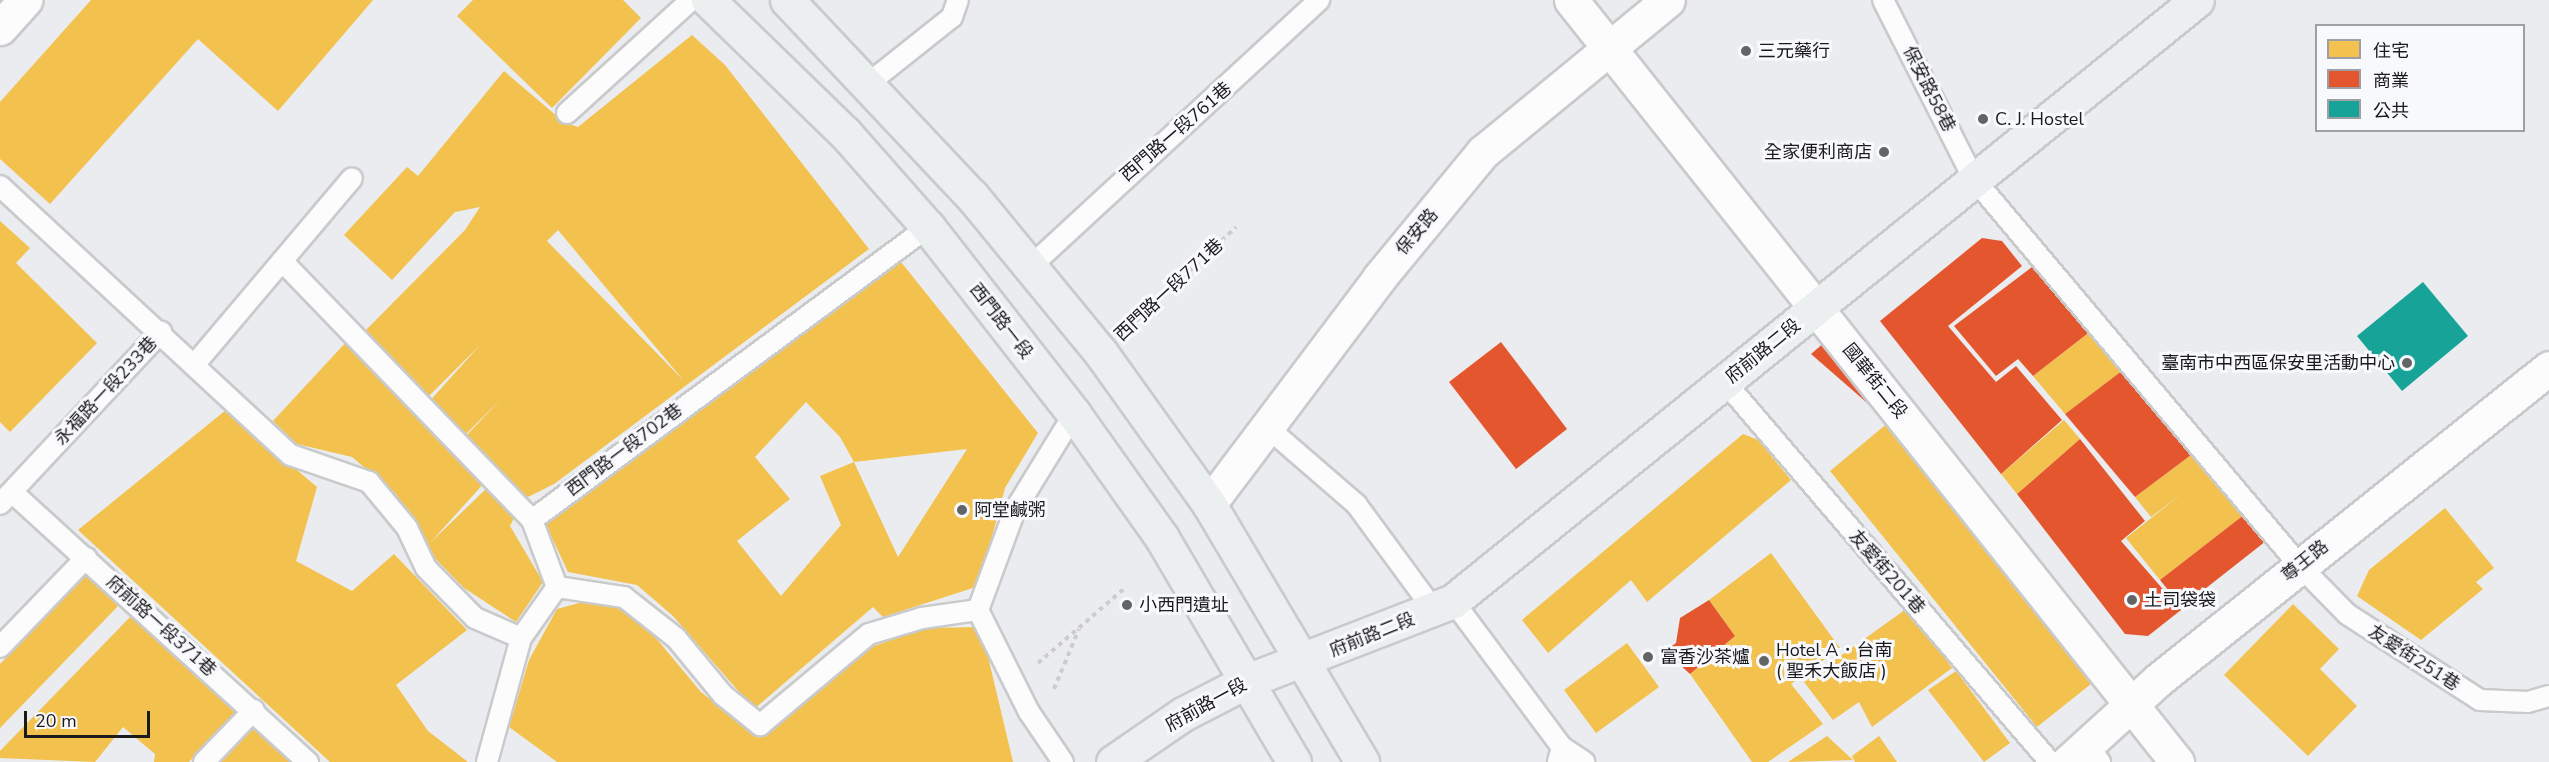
<!DOCTYPE html>
<meta charset="utf-8">
<style>
body{margin:0}
#map{position:relative;width:2549px;height:762px;overflow:hidden;background:#ebecef;font-family:"Nunito Sans","Noto Sans TC",sans-serif}
div>[style]{position:absolute}
[style*='--x']{left:calc(var(--x)*1px);top:calc(var(--y)*1px);width:calc(var(--w)*1px);rotate:calc(var(--a)*1deg)}
.homes>*{inset:0;background:#f2c14e}
.shops>*{inset:0;background:#e4572e}
.public>*{inset:0;background:#17a398}
.path>*{height:4px;margin-top:-2px;transform-origin:0;background:repeating-linear-gradient(90deg,#ccccce 0 4.5px,transparent 0 9px)}
.roads{filter:drop-shadow(2px 0 #c9cacc) drop-shadow(-2px 0 #c9cacc) drop-shadow(0 2px #c9cacc) drop-shadow(0 -2px #c9cacc)}
.lane>*{height:20px;margin:-10px;padding:0 10px;transform-origin:10px;border-radius:10px;background:#fcfcfd}
.street>*{height:33px;margin:-16.5px;padding:0 16.5px;transform-origin:16.5px;border-radius:16.5px;background:#fcfcfd}
.secondary>*{height:33px;margin:-16.5px;padding:0 16.5px;transform-origin:16.5px;border-radius:16.5px;background:#ecefef}
.dots>*{width:16px;height:16px;translate:-50% -50%;box-sizing:border-box;border:3px solid #f8f9fd;border-radius:50%}
span{translate:-50% -50%;white-space:nowrap;text-align:center;line-height:1.15;-webkit-text-stroke:6px #f8f9fd;paint-order:stroke}
.poi-label{font-size:18px;color:#1a1a1b}
.left{translate:0 -50%;text-align:left}
.right{translate:-100% -50%;text-align:right}
.street-label{font-size:18px;color:#1a1a1b}
.legend{position:absolute;left:2315px;top:24px;width:210px;height:108px;box-sizing:border-box;background:#f8f9fd;border:2px solid #9fa0a3;margin:0;padding:8px 10px;list-style:none;font-size:18px;color:#1a1a1b}
.legend li{display:flex;align-items:center;gap:12px;height:30px}
.legend b{width:30px;border:2px solid #9fa0a3}
.scale{position:absolute;left:24px;top:711px;width:126px;height:27px;box-sizing:border-box;border:3px solid #1a1a1b;border-top:0;padding-left:8px;font-size:18px;line-height:21px;white-space:nowrap;color:#1a1a1b;-webkit-text-stroke:4px #f8f9fd;paint-order:stroke}
</style>
<div id="map">
<div class="homes">
<i style="clip-path:polygon(91px 0,373px 0,278px 111px,198px 39px,50px 204px,0 159px,0 102px)"></i>
<i style="clip-path:polygon(473px 0,623px 0,641px 18px,552px 108px,457px 16px)"></i>
<i style="clip-path:polygon(evenodd,692px 35px,725px 65px,869px 249px,554px 484px,526px 498px,464px 438px,502px 398px,464px 436px,428px 403px,480px 345px,429px 396px,364px 332px,465px 230px,480px 207px,455px 212px,392px 280px,344px 235px,407px 167px,418px 176px,504px 71px,565px 123px,578px 127px,692px 35px,558px 230px,612px 295px,684px 381px,547px 241px,558px 230px)"></i>
<i style="clip-path:polygon(0 221px,30px 248px,16px 263px,97px 343px,10px 432px,0 422px)"></i>
<i style="clip-path:polygon(evenodd,901px 262px,1038px 433px,1005px 488px,979px 586px,883px 617px,873px 607px,754px 709px,673px 616px,637px 585px,568px 572px,545px 523px,901px 262px,806px 402px,840px 437px,854px 462px,820px 476px,841px 525px,781px 596px,737px 541px,790px 499px,755px 457px,806px 402px,901px 262px,967px 449px,898px 557px,854px 462px,967px 449px)"></i>
<i style="clip-path:polygon(2096px 327px,2127px 367px,2065px 414px,2033px 376px)"></i>
<i style="clip-path:polygon(347px 341px,485px 482px,430px 543px,488px 487px,515px 516px,510px 526px,543px 582px,516px 622px,464px 588px,425px 548px,396px 494px,352px 457px,297px 444px,273px 421px)"></i>
<i style="clip-path:polygon(226px 410px,317px 487px,296px 561px,352px 591px,394px 554px,467px 630px,396px 685px,428px 731px,468px 762px,330px 762px,78px 530px)"></i>
<i style="clip-path:polygon(2064px 420px,2080px 439px,2017px 494px,2001px 474px)"></i>
<i style="clip-path:polygon(1889px 422px,2091px 659px,2091px 684px,2037px 727px,1830px 471px)"></i>
<i style="clip-path:polygon(1743px 434px,1758px 440px,1791px 480px,1647px 602px,1631px 580px,1548px 653px,1522px 620px)"></i>
<i style="clip-path:polygon(2195px 452px,2245px 514px,2160px 580px,2126px 538px,2184px 492px,2151px 517px,2135px 497px)"></i>
<i style="clip-path:polygon(2445px 508px,2494px 568px,2476px 582px,2483px 589px,2421px 640px,2357px 596px,2369px 570px)"></i>
<i style="clip-path:polygon(1771px 553px,1840px 648px,1791px 684px,1823px 724px,1768px 762px,1752px 762px,1690px 674px,1735px 636px,1709px 600px)"></i>
<i style="clip-path:polygon(88px 573px,121px 603px,0 728px,0 664px)"></i>
<i style="clip-path:polygon(583px 602px,617px 606px,655px 637px,701px 692px,759px 738px,874px 646px,925px 628px,981px 627px,1013px 762px,557px 762px,509px 727px,529px 660px,557px 609px)"></i>
<i style="clip-path:polygon(2293px 604px,2339px 649px,2320px 669px,2357px 706px,2308px 756px,2224px 675px)"></i>
<i style="clip-path:polygon(1909px 607px,1952px 668px,1872px 727px,1859px 702px,1833px 720px,1804px 682px)"></i>
<i style="clip-path:polygon(133px 614px,238px 709px,189px 762px,154px 762px,155px 754px,123px 727px,95px 762px,0 758px,0 751px)"></i>
<i style="clip-path:polygon(1627px 643px,1659px 687px,1596px 733px,1564px 690px)"></i>
<i style="clip-path:polygon(1956px 671px,2010px 743px,1984px 762px,1928px 690px)"></i>
<i style="clip-path:polygon(255px 726px,294px 762px,221px 762px)"></i>
<i style="clip-path:polygon(1827px 736px,1853px 760px,1788px 762px)"></i>
<i style="clip-path:polygon(1879px 736px,1897px 762px,1855px 762px,1852px 756px)"></i>
</div>
<div class="shops">
<i style="clip-path:polygon(1982px 238px,2002px 241px,2022px 266px,1948px 326px,1996px 382px,2016px 366px,2062px 420px,2001px 474px,1880px 321px)"></i>
<i style="clip-path:polygon(2036px 264px,2096px 327px,2033px 376px,2018px 359px,1996px 376px,1954px 326px)"></i>
<i style="clip-path:polygon(1833px 335px,1889px 422px,1811px 354px)"></i>
<i style="clip-path:polygon(1501px 342px,1567px 429px,1516px 469px,1449px 382px)"></i>
<i style="clip-path:polygon(2127px 367px,2195px 452px,2135px 497px,2065px 414px)"></i>
<i style="clip-path:polygon(2080px 439px,2145px 521px,2121px 541px,2181px 610px,2148px 636px,2125px 634px,2017px 494px)"></i>
<i style="clip-path:polygon(2245px 514px,2266px 541px,2182px 607px,2160px 580px)"></i>
<i style="clip-path:polygon(1709px 600px,1735px 636px,1690px 674px,1665px 651px,1676px 643px,1680px 618px)"></i>
</div>
<div class="public">
<i style="clip-path:polygon(2423px 282px,2468px 336px,2402px 391px,2357px 336px)"></i>
</div>
<div class="path">
<i style="--x:1130;--y:327;--w:146;--a:-43.3"></i>
<i style="--x:1038;--y:663;--w:116;--a:-40.8"></i>
<i style="--x:1054;--y:689;--w:65;--a:-67.4"></i>
</div>
<div class="roads">
<div class="lane">
<i style="--x:1883;--y:0;--w:201;--a:63.1"></i>
<i style="--x:1974;--y:179;--w:506;--a:49.89"></i>
<i style="--x:2300;--y:566;--w:67;--a:45.6"></i>
<i style="--x:2347;--y:614;--w:158;--a:32.9"></i>
<i style="--x:2480;--y:700;--w:48;--a:2.4"></i>
<i style="--x:2528;--y:702;--w:22;--a:-16"></i>
<i style="--x:869;--y:83;--w:106;--a:-38.5"></i>
<i style="--x:952;--y:17;--w:18;--a:-71"></i>
<i style="--x:567;--y:113;--w:168;--a:-42.3"></i>
<i style="--x:0;--y:186;--w:396;--a:42.8"></i>
<i style="--x:291;--y:455;--w:83;--a:19.1"></i>
<i style="--x:369;--y:482;--w:60;--a:50.4"></i>
<i style="--x:407;--y:528;--w:44;--a:64.6"></i>
<i style="--x:426;--y:568;--w:70;--a:45.6"></i>
<i style="--x:475;--y:618;--w:50;--a:23.5"></i>
<i style="--x:282;--y:261;--w:360;--a:46"></i>
<i style="--x:1032;--y:265;--w:391;--a:-42.7"></i>
<i style="--x:195;--y:364;--w:243;--a:-49.8"></i>
<i style="--x:1724;--y:381;--w:501;--a:49.45"></i>
<i style="--x:1267;--y:427;--w:118;--a:40.9"></i>
<i style="--x:1356;--y:504;--w:132;--a:53.7"></i>
<i style="--x:12;--y:492;--w:401;--a:42.4"></i>
<i style="--x:0;--y:504;--w:236;--a:-46.9"></i>
<i style="--x:557;--y:587;--w:68;--a:8.5"></i>
<i style="--x:624;--y:597;--w:66;--a:38.3"></i>
<i style="--x:676;--y:638;--w:74;--a:50.5"></i>
<i style="--x:723;--y:695;--w:48;--a:39"></i>
<i style="--x:760;--y:725;--w:142;--a:-39.9"></i>
<i style="--x:869;--y:634;--w:55;--a:-16.8"></i>
<i style="--x:922;--y:618;--w:57;--a:-8.1"></i>
<i style="--x:1453;--y:601;--w:182;--a:53.3"></i>
<i style="--x:1562;--y:747;--w:16;--a:105"></i>
<i style="--x:0;--y:647;--w:124;--a:-46"></i>
<i style="--x:2088;--y:746;--w:20;--a:53"></i>
<i style="--x:1562;--y:747;--w:27;--a:34"></i>
<i style="--x:204;--y:762;--w:72;--a:-46.1"></i>
<i style="--x:487;--y:762;--w:129;--a:-74.7"></i>
<i style="--x:521;--y:638;--w:62;--a:-54.8"></i>
<i style="--x:557;--y:587;--w:72;--a:-110.5"></i>
<i style="--x:532;--y:520;--w:493;--a:-36.5"></i>
<i style="--x:1063;--y:762;--w:60;--a:-124.2"></i>
<i style="--x:1029;--y:712;--w:114;--a:-116.6"></i>
<i style="--x:978;--y:610;--w:107;--a:-69.7"></i>
<i style="--x:1015;--y:510;--w:113;--a:-58.4"></i>
</div>
<div class="street">
<i style="--x:1571;--y:0;--w:974;--a:51.51"></i>
<i style="--x:0;--y:28;--w:38;--a:-48"></i>
<i style="--x:1209;--y:504;--w:283;--a:-53"></i>
<i style="--x:1379;--y:278;--w:163;--a:-50.5"></i>
<i style="--x:1483;--y:152;--w:239;--a:-39.4"></i>
<i style="--x:2068;--y:762;--w:122;--a:-42.3"></i>
<i style="--x:2158;--y:680;--w:500;--a:-38.59"></i>
</div>
<div class="secondary">
<i style="--x:708;--y:0;--w:191;--a:44.2"></i>
<i style="--x:845;--y:133;--w:125;--a:48.6"></i>
<i style="--x:928;--y:227;--w:237;--a:52"></i>
<i style="--x:1074;--y:414;--w:152;--a:54.6"></i>
<i style="--x:1162;--y:538;--w:260;--a:59.5"></i>
<i style="--x:787;--y:0;--w:270;--a:46.7"></i>
<i style="--x:972;--y:196;--w:203;--a:50.6"></i>
<i style="--x:1101;--y:353;--w:186;--a:54.4"></i>
<i style="--x:1209;--y:504;--w:300;--a:59.3"></i>
<i style="--x:1113;--y:762;--w:85;--a:-34.4"></i>
<i style="--x:1183;--y:714;--w:72;--a:-27.3"></i>
<i style="--x:1247;--y:681;--w:221;--a:-21.2"></i>
<i style="--x:1453;--y:601;--w:956;--a:-38.93"></i>
</div>
</div>
<div class="dots">
<i style="left:1746px;top:51px;background:#636465"></i>
<i style="left:1983px;top:119px;background:#636465"></i>
<i style="left:1884px;top:152px;background:#636465"></i>
<i style="left:2407px;top:363px;background:#636465"></i>
<i style="left:962px;top:510px;background:#636465"></i>
<i style="left:2132px;top:600px;background:#636465"></i>
<i style="left:1127px;top:605px;background:#636465"></i>
<i style="left:1648px;top:657px;background:#636465"></i>
<i style="left:1764px;top:661px;background:#636465"></i>
</div>
<div class="poi-label">
<span class="left" style="left:1758px;top:51px">三元藥行</span>
<span class="left" style="left:1995px;top:119px">C. J. Hostel</span>
<span class="right" style="left:1872px;top:152px">全家便利商店</span>
<span class="right" style="left:2395px;top:363px">臺南市中西區保安里活動中心</span>
<span class="left" style="left:974px;top:510px">阿堂鹹粥</span>
<span class="left" style="left:2144px;top:600px">土司袋袋</span>
<span class="left" style="left:1139px;top:605px">小西門遺址</span>
<span class="left" style="left:1776px;top:661px">Hotel A．台南<br>( 聖禾大飯店 )</span>
<span class="left" style="left:1660px;top:657px">富香沙茶爐</span>
</div>
<div class="street-label">
<span style="left:1929px;top:89px;rotate:63deg">保安路58巷</span>
<span style="left:1176px;top:132px;rotate:-41deg">西門路一段761巷</span>
<span style="left:1417px;top:232px;rotate:-50deg">保安路</span>
<span style="left:1169px;top:290px;rotate:-43deg">西門路一段771巷</span>
<span style="left:1001px;top:321px;rotate:52deg">西門路一段</span>
<span style="left:1763px;top:351px;rotate:-39deg">府前路二段</span>
<span style="left:1875px;top:381px;rotate:51deg">國華街二段</span>
<span style="left:106px;top:391px;rotate:-47deg">永福路一段233巷</span>
<span style="left:624px;top:450px;rotate:-37deg">西門路一段702巷</span>
<span style="left:2305px;top:561px;rotate:-39deg">尊王路</span>
<span style="left:1887px;top:572px;rotate:49deg">友愛街201巷</span>
<span style="left:161px;top:626px;rotate:42deg">府前路一段371巷</span>
<span style="left:1372px;top:635px;rotate:-22deg">府前路二段</span>
<span style="left:2414px;top:658px;rotate:33deg">友愛街251巷</span>
<span style="left:1206px;top:705px;rotate:-29deg">府前路一段</span>
</div>
<ul class="legend">
<li><b style="height:16px;background:#f2c14e"></b>住宅</li>
<li><b style="height:16px;background:#e4572e"></b>商業</li>
<li><b style="height:16px;background:#17a398"></b>公共</li>
</ul>
<div class="scale">20 m</div>
</div>
